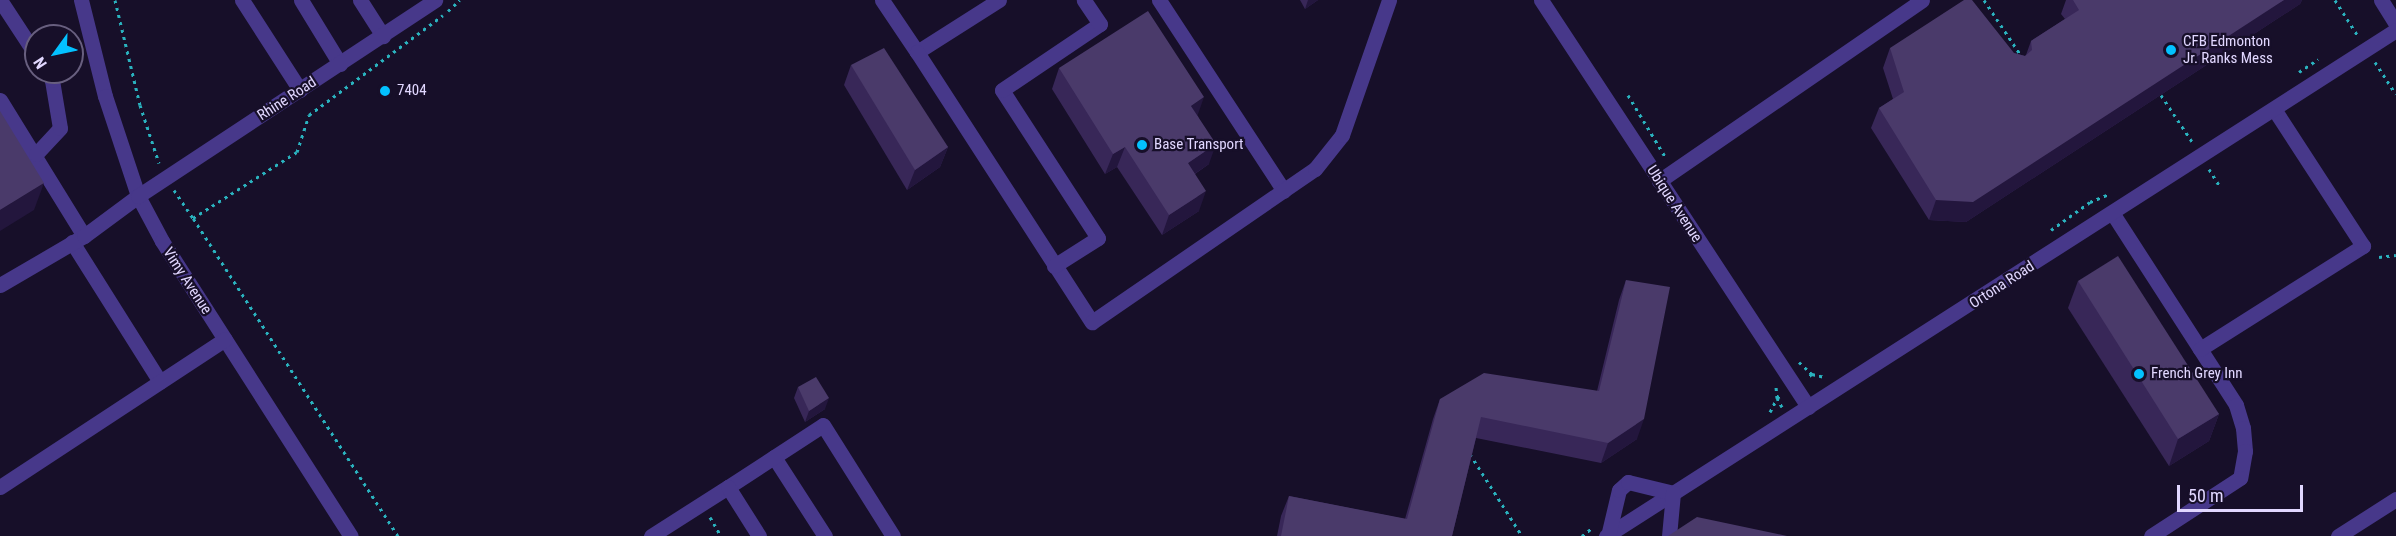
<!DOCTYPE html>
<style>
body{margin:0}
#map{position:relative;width:2396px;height:536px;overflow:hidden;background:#170f29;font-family:"Roboto Condensed",sans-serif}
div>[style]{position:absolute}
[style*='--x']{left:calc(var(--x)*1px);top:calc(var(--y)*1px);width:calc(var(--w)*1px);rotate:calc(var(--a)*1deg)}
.path>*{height:3px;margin-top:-1.5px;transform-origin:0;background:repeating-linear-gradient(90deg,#2ab3bf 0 3px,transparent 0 7.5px)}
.minor>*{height:15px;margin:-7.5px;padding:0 7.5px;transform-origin:7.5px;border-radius:7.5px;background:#47388a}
.wall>*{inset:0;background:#382758}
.shaded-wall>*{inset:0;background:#23163d}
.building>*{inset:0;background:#4a3a6a}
.dots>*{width:16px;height:16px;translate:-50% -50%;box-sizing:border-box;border:3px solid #170f29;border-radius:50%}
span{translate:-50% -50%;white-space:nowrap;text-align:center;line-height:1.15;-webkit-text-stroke:4.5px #170f29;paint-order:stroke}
.poi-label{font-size:15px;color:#e1d7ff}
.left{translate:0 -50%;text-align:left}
.street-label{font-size:15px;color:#e1d7ff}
.north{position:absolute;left:24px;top:24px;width:60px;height:60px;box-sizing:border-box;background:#170f29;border:2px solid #685f7f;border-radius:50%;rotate:237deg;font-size:16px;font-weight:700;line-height:24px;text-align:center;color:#e1d7ff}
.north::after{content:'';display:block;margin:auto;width:21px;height:27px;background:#03c1ff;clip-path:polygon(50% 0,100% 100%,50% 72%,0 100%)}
.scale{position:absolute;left:2177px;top:485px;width:126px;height:27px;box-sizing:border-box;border:3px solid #e1d7ff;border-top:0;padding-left:8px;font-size:18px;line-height:21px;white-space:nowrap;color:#e1d7ff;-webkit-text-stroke:4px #170f29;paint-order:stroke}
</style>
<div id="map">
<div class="path">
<i style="--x:115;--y:0;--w:108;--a:76.6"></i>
<i style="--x:140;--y:105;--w:61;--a:71.9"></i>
<i style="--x:1984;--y:0;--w:69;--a:56.3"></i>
<i style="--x:2335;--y:0;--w:43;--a:57.4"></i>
<i style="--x:448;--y:11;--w:16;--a:-43"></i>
<i style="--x:2375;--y:62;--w:38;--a:57"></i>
<i style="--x:2299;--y:72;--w:23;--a:-34"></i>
<i style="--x:1628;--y:95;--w:74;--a:58.9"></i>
<i style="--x:2161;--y:95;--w:58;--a:56.3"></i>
<i style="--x:2209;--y:169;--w:19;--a:58"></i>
<i style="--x:174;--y:190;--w:34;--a:56"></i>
<i style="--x:2051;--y:230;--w:48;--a:-35.7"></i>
<i style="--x:2090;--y:202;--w:21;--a:-23"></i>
<i style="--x:2379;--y:257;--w:17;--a:-7"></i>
<i style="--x:1799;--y:362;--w:18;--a:43"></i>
<i style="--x:1812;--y:374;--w:7;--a:146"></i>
<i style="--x:1812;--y:374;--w:13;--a:13"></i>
<i style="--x:1782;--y:407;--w:10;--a:-119"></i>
<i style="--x:1777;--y:398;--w:7;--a:-34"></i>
<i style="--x:1770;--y:412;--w:16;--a:-63"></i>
<i style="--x:1777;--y:398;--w:11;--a:-95"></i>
<i style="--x:1470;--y:454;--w:97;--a:57.6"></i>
<i style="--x:710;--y:517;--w:22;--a:60"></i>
<i style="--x:398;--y:536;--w:378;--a:-122.8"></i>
<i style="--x:193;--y:218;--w:123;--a:-32.4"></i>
<i style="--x:297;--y:152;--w:39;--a:-72"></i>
<i style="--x:309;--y:115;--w:167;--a:-36.7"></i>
<i style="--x:1582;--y:536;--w:13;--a:-39"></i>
</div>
<div class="minor">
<i style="--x:0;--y:0;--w:66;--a:56.8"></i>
<i style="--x:81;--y:0;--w:99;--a:76"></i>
<i style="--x:105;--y:96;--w:105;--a:71.7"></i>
<i style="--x:138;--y:196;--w:51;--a:61.9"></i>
<i style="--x:162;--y:241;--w:350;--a:57.4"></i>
<i style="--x:242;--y:0;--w:107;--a:57.2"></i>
<i style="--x:301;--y:0;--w:75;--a:58.6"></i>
<i style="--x:360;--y:0;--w:43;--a:57.4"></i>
<i style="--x:882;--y:0;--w:63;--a:56.1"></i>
<i style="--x:917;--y:52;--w:97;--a:-32.4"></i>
<i style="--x:1159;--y:0;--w:228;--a:56.8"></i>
<i style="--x:1541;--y:0;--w:487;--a:56.7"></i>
<i style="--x:2381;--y:0;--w:28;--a:58"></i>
<i style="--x:917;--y:52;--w:322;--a:57.1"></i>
<i style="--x:1092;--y:322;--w:270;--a:-34.5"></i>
<i style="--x:1315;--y:169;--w:43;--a:-51.5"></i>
<i style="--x:1342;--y:135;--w:143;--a:-70.8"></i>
<i style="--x:0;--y:100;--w:160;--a:58.3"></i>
<i style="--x:36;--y:154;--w:35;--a:-47"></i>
<i style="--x:60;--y:128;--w:49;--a:-99.5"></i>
<i style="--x:52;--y:80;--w:9;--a:-122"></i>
<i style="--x:1659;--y:181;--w:319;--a:-34.5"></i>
<i style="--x:2113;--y:214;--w:227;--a:57.2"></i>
<i style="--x:2236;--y:405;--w:24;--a:73"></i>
<i style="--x:2243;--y:428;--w:23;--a:85"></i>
<i style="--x:2245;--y:451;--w:27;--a:100"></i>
<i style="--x:2240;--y:478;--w:106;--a:146.9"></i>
<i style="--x:72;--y:242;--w:165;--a:57.8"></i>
<i style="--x:1054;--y:266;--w:52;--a:-32.5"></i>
<i style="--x:1098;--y:238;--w:176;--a:-123"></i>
<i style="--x:1002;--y:90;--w:118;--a:-34"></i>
<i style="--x:1100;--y:24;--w:29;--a:-124"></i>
<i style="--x:0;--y:285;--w:97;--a:-30.3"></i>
<i style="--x:84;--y:236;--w:67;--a:-36.5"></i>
<i style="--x:138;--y:196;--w:356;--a:-33.4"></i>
<i style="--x:2200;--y:349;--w:193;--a:-32.3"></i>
<i style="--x:2363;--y:246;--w:163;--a:-123"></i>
<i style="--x:774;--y:457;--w:94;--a:57.2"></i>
<i style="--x:0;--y:487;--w:269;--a:-33.3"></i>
<i style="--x:728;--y:487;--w:113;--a:-33.1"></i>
<i style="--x:823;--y:425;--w:131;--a:57.8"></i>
<i style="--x:651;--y:536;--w:91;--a:-32.5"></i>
<i style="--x:728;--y:487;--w:58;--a:57.7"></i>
<i style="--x:1606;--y:536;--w:938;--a:-32.64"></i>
<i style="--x:1608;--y:536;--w:47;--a:-76.6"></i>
<i style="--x:1619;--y:490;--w:12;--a:-42"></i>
<i style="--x:1628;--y:482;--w:46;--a:13.7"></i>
<i style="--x:1673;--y:493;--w:43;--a:95.3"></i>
<i style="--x:2338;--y:536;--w:69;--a:-32.5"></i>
</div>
<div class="wall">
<i style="clip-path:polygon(1300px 0,1318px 0,1305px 9px)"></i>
<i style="clip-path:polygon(2066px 0,2302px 0,2300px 4px,1966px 222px,1929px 220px,1871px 128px,1879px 108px,1893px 99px,1883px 68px,1890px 48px,2014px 53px,2025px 56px,2026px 55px,2031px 41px,2065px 19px,2061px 14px)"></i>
<i style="clip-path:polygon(851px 65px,948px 147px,940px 167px,907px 190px,844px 85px)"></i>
<i style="clip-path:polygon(1059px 68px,1198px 116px,1209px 164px,1195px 174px,1199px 211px,1162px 235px,1117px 167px,1105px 174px,1052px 89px)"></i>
<i style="clip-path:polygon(1626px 280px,1637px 439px,1601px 463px,1476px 438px,1452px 536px,1277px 536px,1281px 516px,1289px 496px,1405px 519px,1433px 419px,1440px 399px,1597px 391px,1619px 300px)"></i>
<i style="clip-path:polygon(2078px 281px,2219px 414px,2209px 441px,2169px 466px,2068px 308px)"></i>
<i style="clip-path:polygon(798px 387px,825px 409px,805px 422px,794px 398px)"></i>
</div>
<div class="shaded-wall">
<i style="clip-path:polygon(1308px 0,1318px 0,1305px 9px)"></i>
<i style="clip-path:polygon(2284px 0,2302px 0,2300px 4px,1966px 222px,1929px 220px,1936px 200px)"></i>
<i style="clip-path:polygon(1204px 97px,1197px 117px,1191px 106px)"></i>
<i style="clip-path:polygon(1216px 144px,1209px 164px,1181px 183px,1188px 163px)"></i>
<i style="clip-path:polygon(948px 147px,940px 167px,907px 190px,915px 170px)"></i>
<i style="clip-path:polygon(1125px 147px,1117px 167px,1105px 174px,1113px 154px)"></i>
<i style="clip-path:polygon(44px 183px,34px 210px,0 231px,0 210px)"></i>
<i style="clip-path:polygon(1206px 191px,1199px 211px,1162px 235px,1169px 215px)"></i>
<i style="clip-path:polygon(829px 398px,825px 409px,805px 422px,809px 411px)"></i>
<i style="clip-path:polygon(2219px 414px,2209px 441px,2169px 466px,2178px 439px)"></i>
<i style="clip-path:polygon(1644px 419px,1637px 439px,1601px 463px,1608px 443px)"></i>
</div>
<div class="building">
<i style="clip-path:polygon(1964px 0,1972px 0,2014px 53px,2025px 56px,2032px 50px,2031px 41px,2079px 10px,2073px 0,2284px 0,1973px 202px,1936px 200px,1879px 108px,1904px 92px,1890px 48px)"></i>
<i style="clip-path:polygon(1148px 11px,1204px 97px,1191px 106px,1216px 144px,1188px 163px,1206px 191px,1169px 215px,1125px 147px,1113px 154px,1059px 68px)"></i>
<i style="clip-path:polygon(884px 48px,948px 147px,915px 170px,851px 65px)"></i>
<i style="clip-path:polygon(0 111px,44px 183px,0 210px)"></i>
<i style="clip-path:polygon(2118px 256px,2219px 414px,2178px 439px,2078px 281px)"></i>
<i style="clip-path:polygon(1626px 280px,1670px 287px,1644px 419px,1608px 443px,1481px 417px,1452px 536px,1281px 536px,1289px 496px,1407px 519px,1440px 399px,1484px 373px,1599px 391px)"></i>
<i style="clip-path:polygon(816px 377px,829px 398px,809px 411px,798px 387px)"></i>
<i style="clip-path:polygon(1697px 517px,1787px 536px,1668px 536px)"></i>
</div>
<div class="dots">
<i style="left:2171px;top:50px;background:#03c1ff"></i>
<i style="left:385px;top:91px;background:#03c1ff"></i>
<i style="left:1142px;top:145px;background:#03c1ff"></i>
<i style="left:2139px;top:374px;background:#03c1ff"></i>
</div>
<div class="poi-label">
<span class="left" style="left:2183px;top:50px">CFB Edmonton<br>Jr. Ranks Mess</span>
<span class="left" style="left:397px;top:91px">7404</span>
<span class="left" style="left:1154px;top:145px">Base Transport</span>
<span class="left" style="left:2151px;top:374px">French Grey Inn</span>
</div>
<div class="street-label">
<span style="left:287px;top:99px;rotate:-33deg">Rhine Road</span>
<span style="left:1674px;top:204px;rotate:57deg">Ubique Avenue</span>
<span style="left:187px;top:281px;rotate:57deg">Vimy Avenue</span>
<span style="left:2002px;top:285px;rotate:-33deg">Ortona Road</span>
</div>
<div class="north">N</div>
<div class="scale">50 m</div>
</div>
